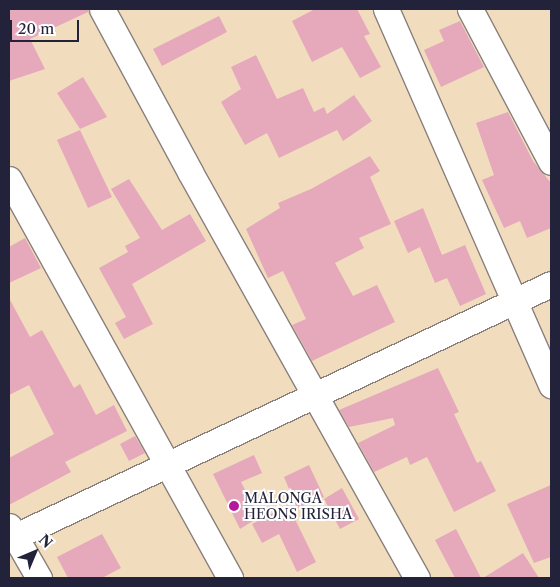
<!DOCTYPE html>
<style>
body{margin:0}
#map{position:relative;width:560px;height:587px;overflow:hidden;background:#f1ddbe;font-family:"Libre Caslon Text",serif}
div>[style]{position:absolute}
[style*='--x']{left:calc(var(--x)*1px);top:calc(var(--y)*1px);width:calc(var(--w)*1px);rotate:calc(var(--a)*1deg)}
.building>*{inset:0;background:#e6a8bb}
.roads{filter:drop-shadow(1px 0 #8a807c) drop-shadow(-1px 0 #8a807c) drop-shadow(0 1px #8a807c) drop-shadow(0 -1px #8a807c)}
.street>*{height:25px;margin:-12.5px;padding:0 12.5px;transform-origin:12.5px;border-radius:12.5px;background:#fff}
.dots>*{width:14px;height:14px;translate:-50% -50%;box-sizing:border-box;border:2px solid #fff;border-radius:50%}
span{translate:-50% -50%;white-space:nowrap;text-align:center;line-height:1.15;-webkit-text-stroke:4px #fff;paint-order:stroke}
.poi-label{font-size:14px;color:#22223b}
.left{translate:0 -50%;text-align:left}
.frame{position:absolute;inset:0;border:10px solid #22223b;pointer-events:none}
.north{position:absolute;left:10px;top:527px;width:50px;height:50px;-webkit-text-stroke:4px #fff;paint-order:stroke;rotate:45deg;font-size:14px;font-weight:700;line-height:20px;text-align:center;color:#22223b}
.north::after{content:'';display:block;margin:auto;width:18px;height:22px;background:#22223b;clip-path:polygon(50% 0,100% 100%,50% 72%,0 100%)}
.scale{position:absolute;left:10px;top:20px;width:69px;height:22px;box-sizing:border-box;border:2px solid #22223b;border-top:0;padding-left:6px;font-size:15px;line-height:18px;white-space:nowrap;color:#22223b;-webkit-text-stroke:4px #fff;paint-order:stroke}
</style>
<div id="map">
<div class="building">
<i style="clip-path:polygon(9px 9px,88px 9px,88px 12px,30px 39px,45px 69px,9px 81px)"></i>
<i style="clip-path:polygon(315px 9px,357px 9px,370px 34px,364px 36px,381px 67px,360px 78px,342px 47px,312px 62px,292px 21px)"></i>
<i style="clip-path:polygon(219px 16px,227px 32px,162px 66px,153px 49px)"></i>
<i style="clip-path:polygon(460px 21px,484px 67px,441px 87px,424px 50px,444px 41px,439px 30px)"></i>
<i style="clip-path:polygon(256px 55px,277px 99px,303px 88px,314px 112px,324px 107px,327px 114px,354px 95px,372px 121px,343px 141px,337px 130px,279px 158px,267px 133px,245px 145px,221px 102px,241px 89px,231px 67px)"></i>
<i style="clip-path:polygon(83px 77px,107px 117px,80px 129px,57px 93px)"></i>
<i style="clip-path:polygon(508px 112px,533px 161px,551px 183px,551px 228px,527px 238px,520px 221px,504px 228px,482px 180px,494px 175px,476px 123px)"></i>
<i style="clip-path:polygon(80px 130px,112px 197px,88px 208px,57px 140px)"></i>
<i style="clip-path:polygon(370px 156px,380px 171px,370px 177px,391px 224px,359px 238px,364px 248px,335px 263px,353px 296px,377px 285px,395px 322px,312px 361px,292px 325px,306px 319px,283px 271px,268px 278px,246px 229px,280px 208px,278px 203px,311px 189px)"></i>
<i style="clip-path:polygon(129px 179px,162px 230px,190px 214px,206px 241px,132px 284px,153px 324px,124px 339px,115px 323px,126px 317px,99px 268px,128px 252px,125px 246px,140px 238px,111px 189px)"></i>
<i style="clip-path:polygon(423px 208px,442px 255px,465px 245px,486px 294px,460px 306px,447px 278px,435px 283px,420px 247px,408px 253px,394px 221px)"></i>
<i style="clip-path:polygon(25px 238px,41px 268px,9px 283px,9px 247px)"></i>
<i style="clip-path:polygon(9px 298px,30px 337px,42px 330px,74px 388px,80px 384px,96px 415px,114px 405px,127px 431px,65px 462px,71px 472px,9px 505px,9px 458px,54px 434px,29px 385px,9px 395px)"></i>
<i style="clip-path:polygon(438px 368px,459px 412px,454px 414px,477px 463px,481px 461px,496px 491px,454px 512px,427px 457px,410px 465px,407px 457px,374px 472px,358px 443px,395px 425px,393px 418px,349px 427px,339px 410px)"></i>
<i style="clip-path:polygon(135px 436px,145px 453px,129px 461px,120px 444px)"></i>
<i style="clip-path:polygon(254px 455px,262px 473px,241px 482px,259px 517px,240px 529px,213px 474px)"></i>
<i style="clip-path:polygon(309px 465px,324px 497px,297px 508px,284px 477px)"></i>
<i style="clip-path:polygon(551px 485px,551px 557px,534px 563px,507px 504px)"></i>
<i style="clip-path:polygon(342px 488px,359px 519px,340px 529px,324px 499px)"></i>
<i style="clip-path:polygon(288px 505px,316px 562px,297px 572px,279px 534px,262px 543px,252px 524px)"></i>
<i style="clip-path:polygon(456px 529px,481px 578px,455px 578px,435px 540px)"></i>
<i style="clip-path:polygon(102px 534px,121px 568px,102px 578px,68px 578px,57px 557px)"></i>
<i style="clip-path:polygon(523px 553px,539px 578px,483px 578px)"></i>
</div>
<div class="roads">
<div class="street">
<i style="--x:102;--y:9;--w:185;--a:61.6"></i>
<i style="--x:190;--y:172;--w:465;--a:60.8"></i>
<i style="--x:386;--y:9;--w:411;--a:66.3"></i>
<i style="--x:470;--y:9;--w:173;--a:62.1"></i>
<i style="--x:9;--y:179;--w:456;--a:61"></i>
<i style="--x:9;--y:526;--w:60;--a:60"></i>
<i style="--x:9;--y:539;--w:599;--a:-25.2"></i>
</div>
</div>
<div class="dots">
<i style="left:234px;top:506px;background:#b5179e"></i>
</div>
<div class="poi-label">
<span class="left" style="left:244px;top:506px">MALONGA<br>HEONS IRISHA</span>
</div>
<div class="frame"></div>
<div class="north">N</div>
<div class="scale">20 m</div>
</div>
